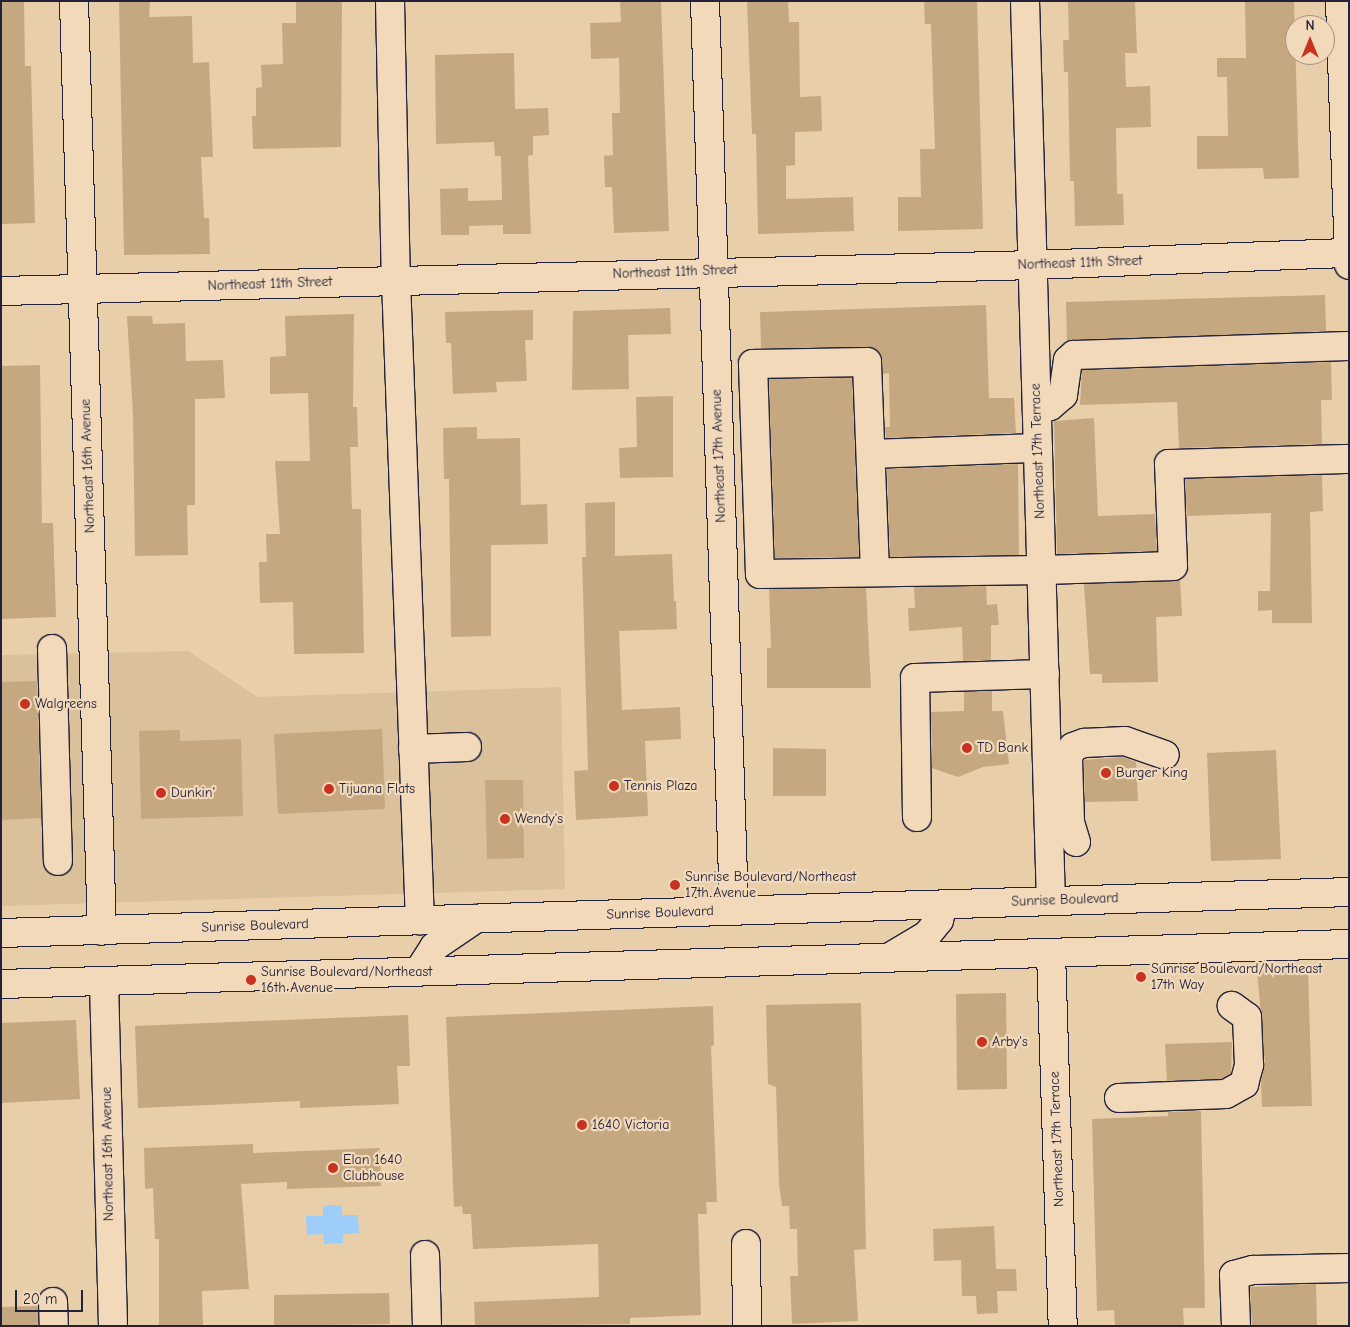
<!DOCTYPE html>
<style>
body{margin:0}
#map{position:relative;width:1350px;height:1327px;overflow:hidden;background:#e9ceaa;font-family:"Comic Neue",sans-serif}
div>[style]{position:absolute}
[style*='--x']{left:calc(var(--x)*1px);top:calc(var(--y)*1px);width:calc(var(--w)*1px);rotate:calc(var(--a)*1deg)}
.built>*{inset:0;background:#dac09b}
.water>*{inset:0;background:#9ecdfa}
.building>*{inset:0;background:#c5a880}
.roads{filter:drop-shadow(1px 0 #22223b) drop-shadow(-1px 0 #22223b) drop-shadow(0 1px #22223b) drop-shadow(0 -1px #22223b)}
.minor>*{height:28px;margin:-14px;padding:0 14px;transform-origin:14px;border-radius:14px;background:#f2d9ba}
.major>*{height:28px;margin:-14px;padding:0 14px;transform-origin:14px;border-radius:14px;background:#f2d9ba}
.dots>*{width:14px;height:14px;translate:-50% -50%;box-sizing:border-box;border:2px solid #f2d9ba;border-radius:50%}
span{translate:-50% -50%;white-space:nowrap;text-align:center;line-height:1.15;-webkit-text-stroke:4.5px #f2d9ba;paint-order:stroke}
.street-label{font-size:14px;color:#22223b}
.poi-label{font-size:14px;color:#22223b}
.left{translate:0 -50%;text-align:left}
.frame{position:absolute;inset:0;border:2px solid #22223b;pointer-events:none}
.north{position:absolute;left:1285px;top:15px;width:50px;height:50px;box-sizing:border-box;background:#f2d9ba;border:1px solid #9f9087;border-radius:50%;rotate:0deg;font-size:14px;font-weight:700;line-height:20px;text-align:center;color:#22223b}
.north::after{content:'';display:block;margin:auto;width:18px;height:22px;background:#c8321e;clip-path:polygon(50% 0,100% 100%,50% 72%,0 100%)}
.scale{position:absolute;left:15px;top:1290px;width:68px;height:22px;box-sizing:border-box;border:2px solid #22223b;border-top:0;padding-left:6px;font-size:15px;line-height:18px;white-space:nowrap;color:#22223b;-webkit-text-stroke:4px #f2d9ba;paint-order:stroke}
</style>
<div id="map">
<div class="built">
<i style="clip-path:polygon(188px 651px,257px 697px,561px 687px,565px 889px,1px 906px,1px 655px)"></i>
</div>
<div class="water">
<i style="clip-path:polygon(332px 1205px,342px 1206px,342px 1215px,358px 1215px,359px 1233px,343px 1234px,343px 1243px,324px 1244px,323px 1234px,307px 1235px,306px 1216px,323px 1216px,323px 1206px)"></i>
</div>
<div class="building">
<i style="clip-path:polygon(1px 1px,24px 1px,25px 66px,31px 66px,35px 223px,1px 224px)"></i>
<i style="clip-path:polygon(119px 1px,150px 1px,149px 17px,192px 16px,193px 63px,209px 62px,213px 157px,201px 157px,204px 218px,209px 218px,210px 254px,124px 255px)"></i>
<i style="clip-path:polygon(296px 1px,342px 1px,341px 147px,253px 149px,252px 116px,256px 116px,256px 88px,262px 87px,261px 65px,283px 64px,282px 23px,296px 23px)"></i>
<i style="clip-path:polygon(661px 1px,669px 231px,614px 233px,612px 187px,605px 187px,604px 156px,613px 155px,612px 113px,620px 113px,619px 58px,591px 59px,590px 23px,621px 22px,620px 2px)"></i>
<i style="clip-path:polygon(747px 1px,788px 1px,789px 22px,799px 22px,800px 97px,821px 96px,822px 131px,795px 132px,795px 165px,786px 166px,786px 199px,853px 197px,854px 231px,758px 234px,756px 134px,752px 134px)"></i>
<i style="clip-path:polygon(924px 1px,977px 1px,983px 229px,898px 231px,898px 197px,921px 197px,920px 149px,935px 149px,931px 24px,925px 24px)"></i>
<i style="clip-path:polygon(1068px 1px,1135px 1px,1137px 53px,1125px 53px,1126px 87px,1150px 86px,1151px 127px,1116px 128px,1117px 194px,1123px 194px,1124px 225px,1075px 226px,1074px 181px,1070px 181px,1068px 72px,1064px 72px,1063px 40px,1069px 40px)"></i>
<i style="clip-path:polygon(1245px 1px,1294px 1px,1299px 178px,1264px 179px,1263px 168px,1197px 169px,1197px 136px,1228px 136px,1227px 77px,1217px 77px,1217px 58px,1246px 58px)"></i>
<i style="clip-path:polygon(514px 53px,515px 109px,548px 108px,549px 135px,533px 136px,533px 155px,528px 156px,531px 234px,503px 234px,503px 225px,469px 226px,469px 235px,441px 235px,440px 189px,468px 188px,468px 201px,502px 200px,501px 156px,495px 156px,494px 142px,436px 144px,435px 55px)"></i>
<i style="clip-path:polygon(1325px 295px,1326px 331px,1067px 342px,1066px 302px)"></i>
<i style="clip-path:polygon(986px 305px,989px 398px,1014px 398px,1016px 433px,886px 438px,885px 427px,890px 427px,889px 373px,883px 374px,880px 354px,875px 349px,761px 348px,760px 312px)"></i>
<i style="clip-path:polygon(670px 308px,671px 334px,628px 335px,629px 389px,572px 390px,573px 311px)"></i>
<i style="clip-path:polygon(533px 310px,533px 340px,525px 340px,527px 381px,496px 382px,497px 392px,453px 394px,451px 343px,446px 343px,445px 312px)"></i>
<i style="clip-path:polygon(354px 314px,353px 407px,357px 407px,358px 447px,350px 447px,352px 509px,361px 509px,364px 653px,294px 654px,293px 602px,260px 603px,259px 562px,267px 562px,266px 534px,280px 534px,275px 461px,310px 461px,308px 393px,270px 394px,270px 357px,286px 356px,285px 316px)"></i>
<i style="clip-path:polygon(127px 316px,152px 316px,153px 324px,185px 323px,186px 361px,223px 360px,225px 398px,195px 399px,195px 505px,187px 505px,188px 555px,135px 556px,133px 414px)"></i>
<i style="clip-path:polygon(1331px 362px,1332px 400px,1321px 400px,1322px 444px,1179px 448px,1177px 402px,1080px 405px,1082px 370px)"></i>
<i style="clip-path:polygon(40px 365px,42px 523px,53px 523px,56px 617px,1px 619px,1px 366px)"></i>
<i style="clip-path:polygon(852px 378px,859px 557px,775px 558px,769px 379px)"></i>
<i style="clip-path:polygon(673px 396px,673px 477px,620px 478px,619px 448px,637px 447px,636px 397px)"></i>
<i style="clip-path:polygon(1094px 418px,1098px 516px,1155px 514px,1157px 551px,1057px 554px,1054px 421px)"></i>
<i style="clip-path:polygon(477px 427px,477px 439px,520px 438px,521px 505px,547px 504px,548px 544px,491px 545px,491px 636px,451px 637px,449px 479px,444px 479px,443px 428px)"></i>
<i style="clip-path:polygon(1018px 464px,1019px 555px,890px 557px,887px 469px)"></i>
<i style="clip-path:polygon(1322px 475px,1323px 511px,1310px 512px,1312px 623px,1272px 623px,1272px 610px,1258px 611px,1258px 591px,1270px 591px,1271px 513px,1187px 516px,1185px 479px)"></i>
<i style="clip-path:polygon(615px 502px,615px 556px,672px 554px,674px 601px,676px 601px,677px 629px,619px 631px,622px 710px,680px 707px,681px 739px,645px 741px,648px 816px,576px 820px,574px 771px,588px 770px,582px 557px,586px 557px,585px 503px)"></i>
<i style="clip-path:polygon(1180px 580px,1182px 616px,1156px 617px,1158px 682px,1102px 683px,1102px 674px,1090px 674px,1084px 584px)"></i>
<i style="clip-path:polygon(986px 586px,987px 605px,997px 604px,999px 625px,991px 625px,991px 660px,963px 661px,962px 627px,909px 631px,908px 608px,915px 608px,914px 587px)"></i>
<i style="clip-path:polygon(866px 588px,871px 688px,767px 688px,767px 648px,771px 648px,769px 589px)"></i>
<i style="clip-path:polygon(37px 681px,41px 818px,1px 820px,1px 682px)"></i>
<i style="clip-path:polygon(992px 691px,992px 711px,1003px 711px,1009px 764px,983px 767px,958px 777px,932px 768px,931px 712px,964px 711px,964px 692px)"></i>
<i style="clip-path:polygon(382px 729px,385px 809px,278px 814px,274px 734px)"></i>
<i style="clip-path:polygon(180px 730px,180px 741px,241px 739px,243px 816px,141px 819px,139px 731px)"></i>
<i style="clip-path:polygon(773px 748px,826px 749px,826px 796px,773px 796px)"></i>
<i style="clip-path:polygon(1276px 750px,1281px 859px,1211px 861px,1207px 753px)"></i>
<i style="clip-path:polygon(1123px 757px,1136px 762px,1138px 801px,1085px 802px,1084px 760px)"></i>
<i style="clip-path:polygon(485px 780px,523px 780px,524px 858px,487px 859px)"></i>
<i style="clip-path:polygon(1308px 969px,1312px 1106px,1262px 1107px,1261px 1082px,1265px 1064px,1257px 970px)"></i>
<i style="clip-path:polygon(1006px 993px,1007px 1089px,957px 1090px,956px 994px)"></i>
<i style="clip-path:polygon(861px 1003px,866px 1249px,854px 1250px,858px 1321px,792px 1324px,790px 1276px,798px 1276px,797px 1229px,790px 1229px,789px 1206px,782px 1206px,779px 1184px,776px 1087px,768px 1084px,766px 1005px)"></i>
<i style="clip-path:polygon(713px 1006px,714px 1045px,711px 1047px,717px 1202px,706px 1202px,707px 1214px,698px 1214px,701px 1315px,630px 1318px,630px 1324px,475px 1326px,474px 1302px,599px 1297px,598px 1244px,473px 1249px,471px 1214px,463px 1214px,462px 1206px,454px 1207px,446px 1017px)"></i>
<i style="clip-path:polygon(408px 1015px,410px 1066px,397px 1066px,399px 1104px,300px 1108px,300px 1101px,138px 1108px,135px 1026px)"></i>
<i style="clip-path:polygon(76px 1020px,80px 1099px,1px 1103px,1px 1023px)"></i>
<i style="clip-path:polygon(1232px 1042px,1231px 1074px,1222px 1079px,1167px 1081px,1165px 1044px)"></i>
<i style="clip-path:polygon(1201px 1111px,1205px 1308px,1183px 1308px,1184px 1326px,1115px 1326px,1114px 1310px,1097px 1311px,1092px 1119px,1168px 1116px,1168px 1112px)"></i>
<i style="clip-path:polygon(253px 1144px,253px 1153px,380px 1148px,381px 1186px,287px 1189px,287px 1182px,241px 1184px,249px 1289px,202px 1291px,203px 1326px,159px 1326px,159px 1239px,155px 1239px,153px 1188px,145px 1189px,144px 1148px)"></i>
<i style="clip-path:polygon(994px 1226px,996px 1269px,1016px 1269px,1017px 1291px,997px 1291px,998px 1313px,977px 1314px,976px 1296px,962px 1296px,961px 1260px,934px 1261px,933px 1229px)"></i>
<i style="clip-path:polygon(1316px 1284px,1317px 1326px,1252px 1326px,1250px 1287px)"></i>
<i style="clip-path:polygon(389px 1293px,390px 1324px,274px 1326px,274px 1295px)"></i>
<i style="clip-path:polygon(38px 1306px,38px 1326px,1px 1326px,1px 1307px)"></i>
</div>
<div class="roads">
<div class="minor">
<i style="--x:74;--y:1;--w:930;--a:88.28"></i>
<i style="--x:390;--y:1;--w:279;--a:88.8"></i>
<i style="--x:396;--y:280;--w:641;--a:87.86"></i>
<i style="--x:705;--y:1;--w:909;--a:88.17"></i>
<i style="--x:1025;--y:1;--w:900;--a:88.35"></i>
<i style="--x:1340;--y:1;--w:264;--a:88"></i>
<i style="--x:1;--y:291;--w:1032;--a:-1.44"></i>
<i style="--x:1033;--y:265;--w:316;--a:-2.2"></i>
<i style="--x:1037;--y:411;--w:14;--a:-21"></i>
<i style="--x:1050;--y:406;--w:17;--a:-40"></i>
<i style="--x:1063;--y:395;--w:35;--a:-82"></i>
<i style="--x:1068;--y:360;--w:8;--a:-40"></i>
<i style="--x:1074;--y:355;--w:275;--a:-1.9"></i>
<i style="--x:871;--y:454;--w:167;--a:-2.1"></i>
<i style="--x:875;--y:572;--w:210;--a:-92.2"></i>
<i style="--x:867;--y:362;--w:114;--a:179"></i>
<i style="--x:753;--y:364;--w:210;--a:88.1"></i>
<i style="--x:760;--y:574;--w:283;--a:-0.8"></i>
<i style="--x:1043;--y:570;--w:130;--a:-1.8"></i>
<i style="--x:1173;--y:566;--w:102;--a:-92.2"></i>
<i style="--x:1169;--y:464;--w:180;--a:-1.6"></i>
<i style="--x:52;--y:649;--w:212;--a:88.4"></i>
<i style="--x:413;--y:749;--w:54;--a:-2.1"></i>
<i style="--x:917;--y:817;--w:139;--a:-90.8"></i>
<i style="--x:915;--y:678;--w:130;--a:-1.8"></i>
<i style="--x:1076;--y:842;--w:21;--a:-107"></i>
<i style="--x:1070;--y:822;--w:65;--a:-91.8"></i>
<i style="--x:1068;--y:757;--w:11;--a:-63"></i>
<i style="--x:1073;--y:747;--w:12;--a:-20"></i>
<i style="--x:1084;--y:743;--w:41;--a:-2.8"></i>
<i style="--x:1125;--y:741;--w:42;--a:19.3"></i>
<i style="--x:1051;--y:953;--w:373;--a:88.2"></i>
<i style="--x:104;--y:982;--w:344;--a:88.5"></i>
<i style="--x:1119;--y:1098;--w:107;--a:-2.1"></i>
<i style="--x:1226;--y:1094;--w:21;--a:-29"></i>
<i style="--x:1244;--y:1084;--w:20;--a:-75"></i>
<i style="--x:1249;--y:1065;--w:48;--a:-92.4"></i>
<i style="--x:1247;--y:1017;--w:19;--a:-144"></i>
<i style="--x:746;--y:1244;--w:82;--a:89.3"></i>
<i style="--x:425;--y:1255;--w:71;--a:88.4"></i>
<i style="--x:53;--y:1302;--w:24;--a:88"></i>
<i style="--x:1236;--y:1326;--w:51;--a:-92.2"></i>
<i style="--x:1234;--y:1275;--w:20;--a:-15"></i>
<i style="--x:1253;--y:1270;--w:96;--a:-1.2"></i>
</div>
<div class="major">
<i style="--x:1;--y:933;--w:1349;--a:-1.74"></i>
<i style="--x:890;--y:957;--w:43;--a:-30.7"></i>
<i style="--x:927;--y:935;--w:19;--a:-51"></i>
<i style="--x:939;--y:920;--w:16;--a:-76"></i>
<i style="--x:418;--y:972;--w:30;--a:-57"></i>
<i style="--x:434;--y:947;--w:50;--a:-34.3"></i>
<i style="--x:1;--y:984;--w:1349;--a:-1.7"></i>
</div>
</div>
<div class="dots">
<i style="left:25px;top:704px;background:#c8321e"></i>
<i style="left:967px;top:748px;background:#c8321e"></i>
<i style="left:1106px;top:773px;background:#c8321e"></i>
<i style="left:614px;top:786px;background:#c8321e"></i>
<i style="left:329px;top:789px;background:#c8321e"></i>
<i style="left:161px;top:793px;background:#c8321e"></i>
<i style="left:505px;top:819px;background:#c8321e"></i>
<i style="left:675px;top:885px;background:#c8321e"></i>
<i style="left:1141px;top:977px;background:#c8321e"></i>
<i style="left:251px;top:980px;background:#c8321e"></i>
<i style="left:982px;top:1042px;background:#c8321e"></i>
<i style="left:582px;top:1125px;background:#c8321e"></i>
<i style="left:333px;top:1168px;background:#c8321e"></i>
</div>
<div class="street-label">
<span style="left:1080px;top:263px;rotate:-2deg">Northeast 11th Street</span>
<span style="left:675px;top:272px;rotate:-2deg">Northeast 11th Street</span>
<span style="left:270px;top:284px;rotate:-2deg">Northeast 11th Street</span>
<span style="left:1038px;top:451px;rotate:-92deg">Northeast 17th Terrace</span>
<span style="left:719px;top:456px;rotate:-92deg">Northeast 17th Avenue</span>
<span style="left:88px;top:466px;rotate:-92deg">Northeast 16th Avenue</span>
<span style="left:1065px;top:900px;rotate:-2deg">Sunrise Boulevard</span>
<span style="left:660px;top:913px;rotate:-2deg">Sunrise Boulevard</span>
<span style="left:255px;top:926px;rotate:-2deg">Sunrise Boulevard</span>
<span style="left:1057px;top:1139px;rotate:-92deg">Northeast 17th Terrace</span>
<span style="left:108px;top:1154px;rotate:-91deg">Northeast 16th Avenue</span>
</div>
<div class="poi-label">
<span class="left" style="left:35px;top:704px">Walgreens</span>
<span class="left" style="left:977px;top:748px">TD Bank</span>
<span class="left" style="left:1116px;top:773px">Burger King</span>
<span class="left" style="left:624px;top:786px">Tennis Plaza</span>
<span class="left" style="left:339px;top:789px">Tijuana Flats</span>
<span class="left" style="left:171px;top:793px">Dunkin'</span>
<span class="left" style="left:515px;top:819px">Wendy's</span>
<span class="left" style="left:685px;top:885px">Sunrise Boulevard/Northeast<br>17th Avenue</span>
<span class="left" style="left:1151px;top:977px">Sunrise Boulevard/Northeast<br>17th Way</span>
<span class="left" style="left:261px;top:980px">Sunrise Boulevard/Northeast<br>16th Avenue</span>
<span class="left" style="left:992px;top:1042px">Arby's</span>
<span class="left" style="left:592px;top:1125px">1640 Victoria</span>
<span class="left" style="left:343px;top:1168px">Elan 1640<br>Clubhouse</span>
</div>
<div class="frame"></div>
<div class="north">N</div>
<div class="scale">20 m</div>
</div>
